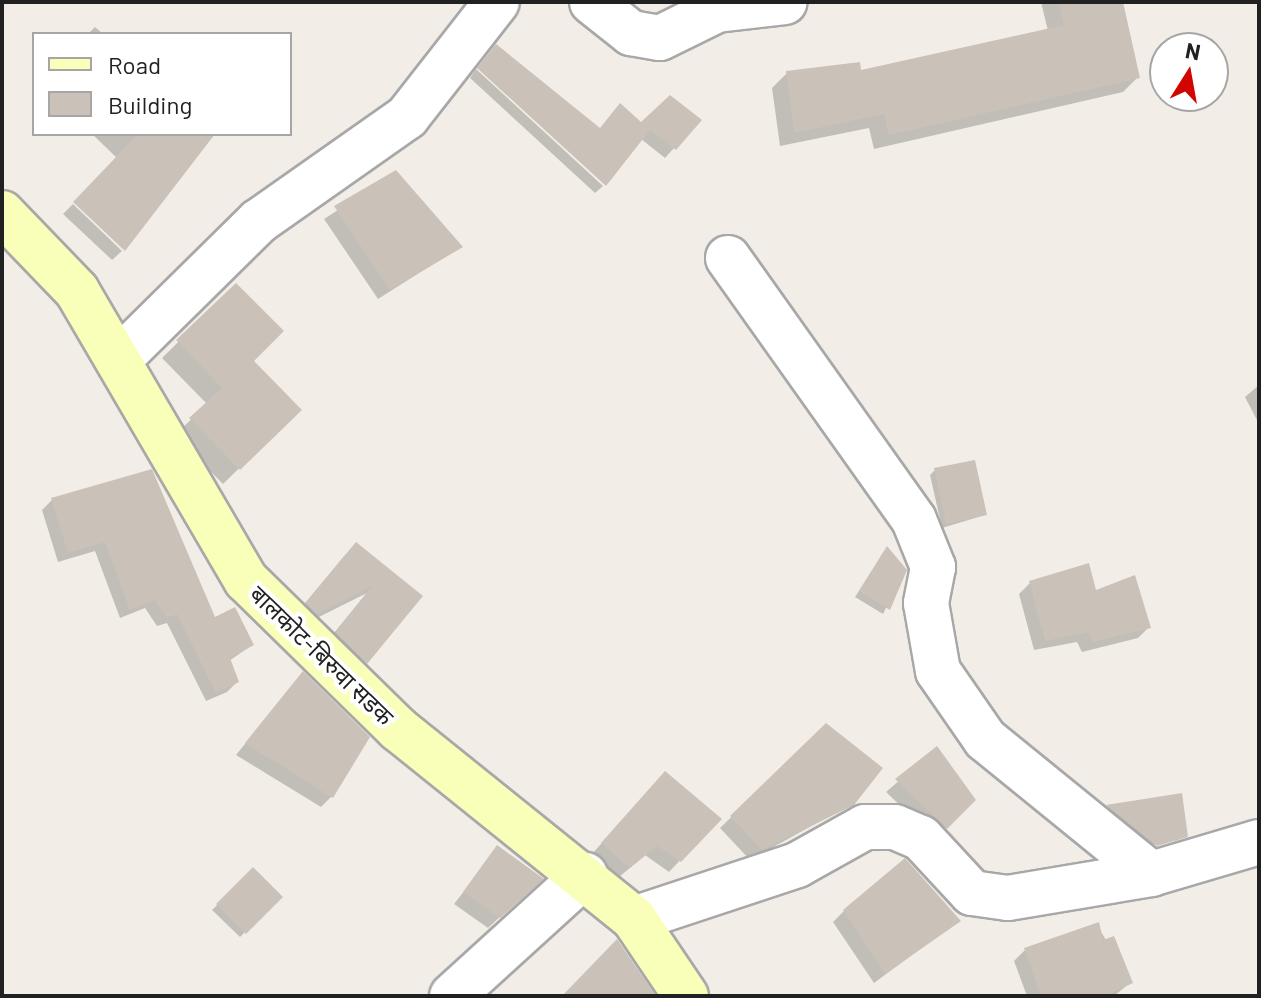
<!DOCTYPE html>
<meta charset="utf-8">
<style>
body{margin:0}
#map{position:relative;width:1261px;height:998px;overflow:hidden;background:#f2eee7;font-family:Barlow,"Noto Sans Devanagari",sans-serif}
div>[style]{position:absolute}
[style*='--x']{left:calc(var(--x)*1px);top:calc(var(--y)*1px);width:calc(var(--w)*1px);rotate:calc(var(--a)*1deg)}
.shadow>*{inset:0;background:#0003}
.building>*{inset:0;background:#cac1b9}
.roads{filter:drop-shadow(2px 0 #a8a8a8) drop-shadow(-2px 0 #a8a8a8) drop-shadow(0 2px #a8a8a8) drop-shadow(0 -2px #a8a8a8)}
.minor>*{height:44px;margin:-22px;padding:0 22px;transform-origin:22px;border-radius:22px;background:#fff}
.secondary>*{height:44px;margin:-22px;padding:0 22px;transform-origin:22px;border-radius:22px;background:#f9feb8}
span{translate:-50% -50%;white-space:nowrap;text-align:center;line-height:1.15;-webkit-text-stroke:8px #fff;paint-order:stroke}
.street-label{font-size:24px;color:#212121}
.frame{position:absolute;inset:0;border:4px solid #212121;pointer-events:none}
.legend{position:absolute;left:32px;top:32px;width:260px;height:104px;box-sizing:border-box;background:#fff;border:2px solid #a6a6a6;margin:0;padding:10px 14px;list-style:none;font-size:24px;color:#212121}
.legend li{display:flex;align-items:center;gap:16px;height:40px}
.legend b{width:40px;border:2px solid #a6a6a6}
.north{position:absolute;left:1149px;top:32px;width:80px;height:80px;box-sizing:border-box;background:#fff;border:2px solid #a6a6a6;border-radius:50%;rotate:11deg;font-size:22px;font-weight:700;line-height:32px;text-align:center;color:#212121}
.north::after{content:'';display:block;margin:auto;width:28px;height:36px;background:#d10400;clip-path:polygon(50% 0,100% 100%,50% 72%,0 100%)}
</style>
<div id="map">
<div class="shadow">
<i style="clip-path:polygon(1041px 2px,1121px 2px,1138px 77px,1123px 92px,874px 149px,869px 128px,780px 146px,772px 88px,787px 73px,860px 73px,1048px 31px)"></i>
<i style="clip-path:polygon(95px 27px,103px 34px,88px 34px)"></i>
<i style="clip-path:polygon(476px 69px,603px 186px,595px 193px,470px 78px)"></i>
<i style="clip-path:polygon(699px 120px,665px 158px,641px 139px,641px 125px)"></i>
<i style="clip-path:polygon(92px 134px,212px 134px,117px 158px)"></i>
<i style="clip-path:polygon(396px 173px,460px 247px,378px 299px,324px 219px)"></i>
<i style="clip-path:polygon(73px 204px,122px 251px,112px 260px,63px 214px)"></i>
<i style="clip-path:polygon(236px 285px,251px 361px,299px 410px,223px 484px,175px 435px,207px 404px,162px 358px)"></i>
<i style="clip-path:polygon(1259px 385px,1259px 424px,1245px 397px)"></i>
<i style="clip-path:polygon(935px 470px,985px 515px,942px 528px,930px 475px)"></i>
<i style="clip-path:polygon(52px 500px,252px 645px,229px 661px,237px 682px,227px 692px,206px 701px,167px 623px,157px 626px,145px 608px,120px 618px,95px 551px,58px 562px,42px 510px)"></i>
<i style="clip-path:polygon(886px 549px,905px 570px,883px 614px,855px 597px)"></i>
<i style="clip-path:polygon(345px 555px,420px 596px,355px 673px,325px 644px,367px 593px,305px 624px,296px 615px)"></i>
<i style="clip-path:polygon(1030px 583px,1094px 592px,1149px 627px,1138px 638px,1082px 652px,1077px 642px,1034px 650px,1019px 594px)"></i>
<i style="clip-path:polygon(293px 685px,332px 796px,321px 807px,236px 755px)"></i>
<i style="clip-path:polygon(826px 726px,853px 803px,750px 860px,720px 828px)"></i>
<i style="clip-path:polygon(936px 749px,974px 800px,934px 838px,886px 792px)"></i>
<i style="clip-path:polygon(654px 785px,719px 819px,669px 872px,645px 855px,618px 878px,591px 855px)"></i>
<i style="clip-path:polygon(evenodd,1180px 795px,1186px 836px,1145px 856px,1097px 817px,1107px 807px,1180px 795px,1177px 838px,1177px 842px,1148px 851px,1146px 847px,1177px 838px)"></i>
<i style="clip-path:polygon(498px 848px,530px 889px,488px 928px,454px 904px)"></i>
<i style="clip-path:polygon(253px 870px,280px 897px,240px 937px,212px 910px)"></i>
<i style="clip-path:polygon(844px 911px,958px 921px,874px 983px,833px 922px)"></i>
<i style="clip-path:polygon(1097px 925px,1131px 982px,1114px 996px,1027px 996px,1014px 961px,1025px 950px)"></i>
</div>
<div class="building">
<i style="clip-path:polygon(1059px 2px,1123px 2px,1140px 78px,889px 135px,884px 114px,794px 133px,786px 71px,860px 62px,861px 70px,1064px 25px)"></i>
<i style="clip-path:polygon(496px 44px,600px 128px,620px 103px,641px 122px,670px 95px,702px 120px,676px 150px,650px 130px,606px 186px,477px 68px)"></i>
<i style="clip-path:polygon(138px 134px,215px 134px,125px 251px,73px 202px)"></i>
<i style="clip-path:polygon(396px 170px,463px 247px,390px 290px,334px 206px)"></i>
<i style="clip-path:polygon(236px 283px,284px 331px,254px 361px,302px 410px,240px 470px,189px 418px,222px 388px,176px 340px)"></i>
<i style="clip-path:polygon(975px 460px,987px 515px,946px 524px,934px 468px)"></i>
<i style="clip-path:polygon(152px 469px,215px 617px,235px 607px,254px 645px,230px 658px,239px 682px,216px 693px,177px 614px,167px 618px,155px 600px,130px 610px,105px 542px,68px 553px,51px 498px)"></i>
<i style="clip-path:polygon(356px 542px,423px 596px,367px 664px,335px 632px,372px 586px,317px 614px,305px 603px)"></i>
<i style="clip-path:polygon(887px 546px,907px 570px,890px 610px,859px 591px)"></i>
<i style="clip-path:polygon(1089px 563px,1096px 590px,1135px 575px,1151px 628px,1093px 642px,1088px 632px,1045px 641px,1029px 581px)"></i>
<i style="clip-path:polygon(303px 671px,370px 737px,333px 798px,245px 743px)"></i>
<i style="clip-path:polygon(826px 723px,883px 768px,854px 805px,762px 850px,730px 816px)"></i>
<i style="clip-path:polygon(937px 746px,976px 800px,947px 829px,895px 779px)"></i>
<i style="clip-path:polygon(665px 771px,722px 819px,681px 862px,657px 846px,630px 868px,601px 843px)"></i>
<i style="clip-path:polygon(1182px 793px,1188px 837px,1157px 846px,1106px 805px)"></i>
<i style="clip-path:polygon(497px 845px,544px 879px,500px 918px,463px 892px)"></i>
<i style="clip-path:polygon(905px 858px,961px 921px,885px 974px,843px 910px)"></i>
<i style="clip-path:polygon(253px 867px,283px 897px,246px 934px,216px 904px)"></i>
<i style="clip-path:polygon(1099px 922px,1103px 940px,1114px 936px,1133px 983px,1105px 996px,1041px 996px,1024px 948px)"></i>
<i style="clip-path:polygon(617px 939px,656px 996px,562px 996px)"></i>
</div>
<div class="roads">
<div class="minor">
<i style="--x:592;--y:2;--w:50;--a:38.5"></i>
<i style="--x:631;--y:33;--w:29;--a:10"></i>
<i style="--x:660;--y:38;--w:64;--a:-26.2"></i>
<i style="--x:717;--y:10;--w:68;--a:-6.7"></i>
<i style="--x:728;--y:258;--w:321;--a:54.6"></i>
<i style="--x:914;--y:520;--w:51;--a:68"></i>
<i style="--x:933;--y:567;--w:37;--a:101"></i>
<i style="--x:926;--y:603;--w:69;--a:80"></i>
<i style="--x:938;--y:671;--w:83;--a:55.3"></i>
<i style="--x:985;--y:739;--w:214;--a:39.1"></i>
<i style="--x:121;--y:357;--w:194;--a:-44.6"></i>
<i style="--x:259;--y:221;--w:181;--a:-35.1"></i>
<i style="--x:407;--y:117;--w:146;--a:-52"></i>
<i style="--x:634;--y:919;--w:172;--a:-18.3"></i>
<i style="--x:797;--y:865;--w:78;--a:-29.2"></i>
<i style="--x:865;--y:827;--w:30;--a:0"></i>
<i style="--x:895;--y:827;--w:28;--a:23"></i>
<i style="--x:921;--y:838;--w:75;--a:47.2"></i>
<i style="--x:972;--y:893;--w:36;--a:8"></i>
<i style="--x:1008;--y:898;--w:145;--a:-9.5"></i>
<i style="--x:1151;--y:874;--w:113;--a:-16.5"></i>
<i style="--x:452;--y:996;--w:180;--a:-42.3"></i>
</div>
<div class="secondary">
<i style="--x:2;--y:213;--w:108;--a:46.1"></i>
<i style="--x:77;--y:291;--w:335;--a:59.7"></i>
<i style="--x:246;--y:580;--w:213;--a:44.4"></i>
<i style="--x:398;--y:729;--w:303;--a:38.8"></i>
<i style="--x:634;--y:919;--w:93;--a:56"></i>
</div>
</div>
<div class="street-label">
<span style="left:322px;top:655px;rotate:44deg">बालकोट-बिरुवा सडक</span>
</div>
<div class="frame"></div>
<ul class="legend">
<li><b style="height:10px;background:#f9feb8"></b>Road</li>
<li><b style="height:22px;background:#cac1b9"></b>Building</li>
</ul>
<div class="north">N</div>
</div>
